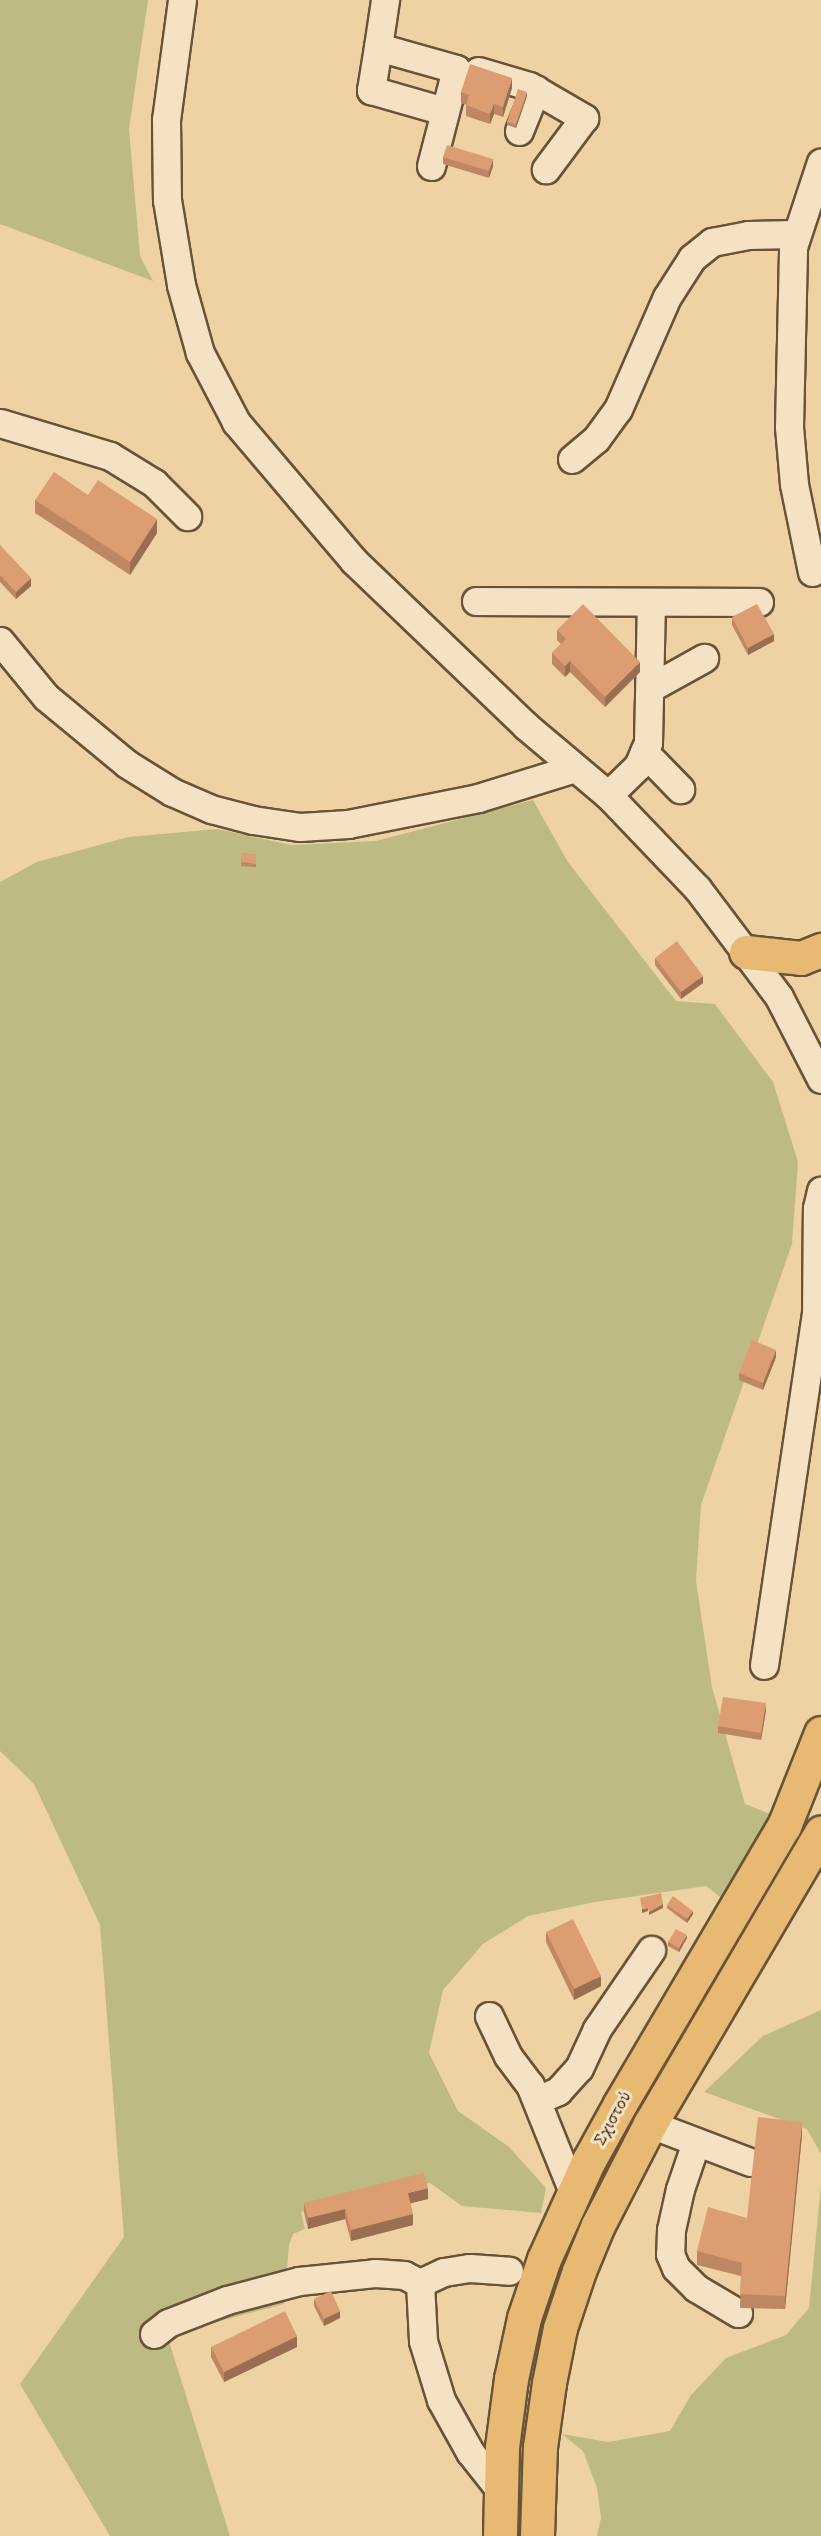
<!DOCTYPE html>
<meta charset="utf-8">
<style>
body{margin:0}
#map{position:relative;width:821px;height:2536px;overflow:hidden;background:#efd2a3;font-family:Alegreya,serif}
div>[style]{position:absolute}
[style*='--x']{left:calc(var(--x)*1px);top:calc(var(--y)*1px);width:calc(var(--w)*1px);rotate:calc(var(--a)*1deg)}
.green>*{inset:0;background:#bdbb83}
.roads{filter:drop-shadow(2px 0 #695338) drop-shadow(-2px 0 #695338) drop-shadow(0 2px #695338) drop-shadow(0 -2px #695338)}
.minor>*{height:27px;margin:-13.5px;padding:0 13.5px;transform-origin:13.5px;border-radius:13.5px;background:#f5e2c3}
.major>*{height:33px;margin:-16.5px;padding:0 16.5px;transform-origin:16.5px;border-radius:16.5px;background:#e8b972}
.wall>*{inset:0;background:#bd8763}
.shaded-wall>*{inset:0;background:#9a6e50}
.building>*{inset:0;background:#dc9d73}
span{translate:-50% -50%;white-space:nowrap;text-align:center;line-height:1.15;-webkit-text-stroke:6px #f5e2c3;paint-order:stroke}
.street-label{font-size:18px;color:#3c2914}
</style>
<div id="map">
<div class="green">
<i style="clip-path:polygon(0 0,148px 0,129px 129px,140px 256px,153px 281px,0 224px)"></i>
<i style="clip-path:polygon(533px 800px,568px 862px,676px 1001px,715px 1004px,773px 1082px,798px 1162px,792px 1244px,701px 1505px,696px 1581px,712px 1687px,745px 1804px,773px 1815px,723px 1899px,706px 1886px,595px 1902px,528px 1916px,483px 1944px,443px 1990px,429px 2053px,458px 2111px,509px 2147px,546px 2188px,541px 2213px,462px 2206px,430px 2183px,301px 2212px,305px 2229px,293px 2234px,289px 2245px,284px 2304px,167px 2335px,230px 2536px,110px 2536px,20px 2384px,124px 2237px,100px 1925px,34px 1784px,0 1751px,0 882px,37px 862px,128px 837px,217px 829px,291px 845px,376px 841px)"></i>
<i style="clip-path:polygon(821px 2010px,821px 2154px,807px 2129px,704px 2092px,763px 2036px)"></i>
<i style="clip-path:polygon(821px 2185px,821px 2536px,597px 2536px,601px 2518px,597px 2488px,583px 2451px,562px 2434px,608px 2442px,670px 2431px,691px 2395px,726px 2358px,786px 2335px,809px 2308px)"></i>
</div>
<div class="roads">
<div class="minor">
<i style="--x:182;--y:0;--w:121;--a:97.6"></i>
<i style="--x:166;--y:120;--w:80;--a:89.3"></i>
<i style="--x:167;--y:200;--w:86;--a:80.6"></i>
<i style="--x:181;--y:285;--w:71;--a:74.4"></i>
<i style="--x:200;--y:353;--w:78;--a:62.4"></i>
<i style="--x:236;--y:422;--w:182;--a:49.7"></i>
<i style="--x:354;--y:561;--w:238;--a:43.8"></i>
<i style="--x:526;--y:726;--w:107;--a:40.1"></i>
<i style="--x:608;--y:795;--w:129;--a:46.3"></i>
<i style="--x:697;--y:888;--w:136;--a:53"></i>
<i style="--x:779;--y:997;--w:92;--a:62.9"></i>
<i style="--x:378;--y:47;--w:48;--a:-81.5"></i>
<i style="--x:478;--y:71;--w:53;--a:16.4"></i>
<i style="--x:529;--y:86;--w:64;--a:30.2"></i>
<i style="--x:584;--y:118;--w:64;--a:126.7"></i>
<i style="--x:519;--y:131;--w:45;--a:-68"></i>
<i style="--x:431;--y:166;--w:100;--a:-75.5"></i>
<i style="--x:456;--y:69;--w:81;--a:-164.2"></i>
<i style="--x:378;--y:47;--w:44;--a:99.2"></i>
<i style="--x:371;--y:90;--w:76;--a:16"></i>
<i style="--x:0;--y:423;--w:115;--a:16.7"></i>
<i style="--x:110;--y:456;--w:52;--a:31.5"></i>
<i style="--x:154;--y:483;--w:47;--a:45"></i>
<i style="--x:572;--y:459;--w:31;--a:-40"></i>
<i style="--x:596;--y:439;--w:37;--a:-54"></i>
<i style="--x:618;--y:409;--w:122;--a:-66.4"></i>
<i style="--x:667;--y:297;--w:46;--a:-57.3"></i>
<i style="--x:692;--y:258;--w:26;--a:-39"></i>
<i style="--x:712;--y:242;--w:37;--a:-11"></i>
<i style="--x:748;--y:235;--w:47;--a:-1.2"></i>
<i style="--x:812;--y:572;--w:90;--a:-101.6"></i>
<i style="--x:794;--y:484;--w:57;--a:-95"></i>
<i style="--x:789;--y:427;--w:180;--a:-88.7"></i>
<i style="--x:793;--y:247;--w:89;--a:-71.8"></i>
<i style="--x:476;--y:601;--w:283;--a:0.2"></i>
<i style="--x:0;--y:641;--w:72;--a:50.6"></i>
<i style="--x:46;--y:697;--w:105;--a:39.6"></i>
<i style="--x:127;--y:764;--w:53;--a:31.9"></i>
<i style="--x:172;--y:792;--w:43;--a:23.6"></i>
<i style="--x:211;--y:809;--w:43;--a:14.7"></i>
<i style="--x:253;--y:820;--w:48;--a:8.5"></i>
<i style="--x:300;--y:827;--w:48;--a:-3.6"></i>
<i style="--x:348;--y:824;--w:133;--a:-11.3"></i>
<i style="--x:478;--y:798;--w:102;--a:-17.2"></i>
<i style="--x:650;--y:688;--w:62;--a:-29.1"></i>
<i style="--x:644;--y:752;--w:52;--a:45.8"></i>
<i style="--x:608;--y:795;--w:42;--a:-44"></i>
<i style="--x:638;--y:766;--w:25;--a:-67"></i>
<i style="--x:648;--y:743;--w:141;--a:-88.8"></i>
<i style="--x:764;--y:1665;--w:355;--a:-81.6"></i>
<i style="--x:816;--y:1314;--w:106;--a:-89.5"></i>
<i style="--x:817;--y:1208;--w:18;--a:-77"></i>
<i style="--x:489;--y:2016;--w:44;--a:64.6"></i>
<i style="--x:508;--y:2056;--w:36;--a:53"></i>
<i style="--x:530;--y:2085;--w:115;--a:68.1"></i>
<i style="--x:537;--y:2100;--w:23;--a:-23"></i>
<i style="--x:558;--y:2091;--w:31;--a:-48"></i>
<i style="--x:579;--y:2068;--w:43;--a:-65.2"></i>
<i style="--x:597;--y:2029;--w:96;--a:-55.6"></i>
<i style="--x:650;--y:2124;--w:107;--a:20.8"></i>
<i style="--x:696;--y:2142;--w:50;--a:108.8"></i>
<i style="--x:680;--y:2189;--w:42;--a:102.4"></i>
<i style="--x:671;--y:2230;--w:24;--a:92"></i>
<i style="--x:670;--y:2254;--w:15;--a:67"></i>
<i style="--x:676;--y:2268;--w:28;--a:45"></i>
<i style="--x:696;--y:2288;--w:49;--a:30.8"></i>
<i style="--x:420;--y:2283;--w:26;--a:-25"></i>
<i style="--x:444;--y:2272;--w:26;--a:-9"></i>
<i style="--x:470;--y:2268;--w:39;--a:4"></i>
<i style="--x:154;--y:2334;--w:18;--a:-38"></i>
<i style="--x:168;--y:2323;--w:63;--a:-21.3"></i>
<i style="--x:227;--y:2300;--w:74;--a:-14.8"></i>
<i style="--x:299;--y:2281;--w:76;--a:-6"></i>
<i style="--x:375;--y:2273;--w:29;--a:4"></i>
<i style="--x:404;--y:2275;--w:18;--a:27"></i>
<i style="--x:420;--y:2283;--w:58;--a:87"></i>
<i style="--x:423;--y:2341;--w:62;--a:73"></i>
<i style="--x:441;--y:2400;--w:60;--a:60.9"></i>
<i style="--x:470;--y:2452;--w:48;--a:51.7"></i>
</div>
<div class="major">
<i style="--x:746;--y:952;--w:55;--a:6.2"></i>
<i style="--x:801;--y:958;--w:22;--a:-22"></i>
<i style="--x:500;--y:2536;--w:89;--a:-88.7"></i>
<i style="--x:502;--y:2447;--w:69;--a:-82.5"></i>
<i style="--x:511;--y:2379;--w:62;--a:-78"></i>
<i style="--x:524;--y:2318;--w:62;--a:-71.3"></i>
<i style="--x:544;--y:2259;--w:107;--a:-65.6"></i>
<i style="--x:588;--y:2162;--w:66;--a:-61.1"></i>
<i style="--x:620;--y:2104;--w:323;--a:-59.5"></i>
<i style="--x:784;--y:1826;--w:100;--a:-68.3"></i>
<i style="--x:537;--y:2536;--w:89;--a:-88.1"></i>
<i style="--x:540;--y:2447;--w:65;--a:-82"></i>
<i style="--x:549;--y:2383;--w:56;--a:-78.7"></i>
<i style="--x:560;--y:2328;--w:60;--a:-71.6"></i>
<i style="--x:579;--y:2271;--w:50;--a:-67.6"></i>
<i style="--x:598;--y:2225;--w:114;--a:-62.8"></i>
<i style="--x:650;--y:2124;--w:338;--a:-59.6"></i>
</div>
</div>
<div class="wall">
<i style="clip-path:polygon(512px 88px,503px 117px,494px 114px,490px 124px,466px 116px,466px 105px,461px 103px,461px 92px)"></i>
<i style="clip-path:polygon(527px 96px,516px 128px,507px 125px,507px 122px)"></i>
<i style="clip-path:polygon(443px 157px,493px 166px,489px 178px,443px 164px)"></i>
<i style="clip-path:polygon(88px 495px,157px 533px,130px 575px,35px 513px,35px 500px)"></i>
<i style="clip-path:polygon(0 545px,31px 586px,16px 599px,0 582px)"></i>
<i style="clip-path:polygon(732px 617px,774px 641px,748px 655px,732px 625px)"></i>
<i style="clip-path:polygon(557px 630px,640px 672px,605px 707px,570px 672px,565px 677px,552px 664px,552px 653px,561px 644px,557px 640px)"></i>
<i style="clip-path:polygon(242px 853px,256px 855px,256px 867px,241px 866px)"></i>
<i style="clip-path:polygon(655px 958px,703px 983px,681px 999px,655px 965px)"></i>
<i style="clip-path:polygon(776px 1357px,763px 1390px,739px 1380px,739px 1373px)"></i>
<i style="clip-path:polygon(766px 1710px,761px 1740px,718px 1733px,718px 1726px)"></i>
<i style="clip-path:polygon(667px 1905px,693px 1914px,687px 1923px,667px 1908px)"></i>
<i style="clip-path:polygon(546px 1932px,601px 1986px,574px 2000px,546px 1942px)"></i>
<i style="clip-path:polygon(687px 1938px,679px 1952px,668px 1946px,668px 1942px)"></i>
<i style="clip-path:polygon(802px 2135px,785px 2309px,740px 2308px,741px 2276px,697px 2265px,697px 2251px,747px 2218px)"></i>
<i style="clip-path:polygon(428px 2199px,410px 2203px,413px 2225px,351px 2241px,345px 2219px,308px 2229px,304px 2213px,304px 2203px)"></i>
<i style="clip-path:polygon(314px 2299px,340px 2318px,324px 2326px,314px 2306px)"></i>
<i style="clip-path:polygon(211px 2347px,297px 2347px,224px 2382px,211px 2357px)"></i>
</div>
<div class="shaded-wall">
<i style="clip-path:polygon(512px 78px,512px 88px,503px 117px,503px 107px)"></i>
<i style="clip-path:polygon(527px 92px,527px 96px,516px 128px,516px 124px)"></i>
<i style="clip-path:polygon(494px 104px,494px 114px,490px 124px,490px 114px)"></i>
<i style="clip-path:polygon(493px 159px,493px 166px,489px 178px,489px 171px)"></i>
<i style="clip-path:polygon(157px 519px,157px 533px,130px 575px,130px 562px)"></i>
<i style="clip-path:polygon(31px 578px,31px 586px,16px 599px,16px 592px)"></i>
<i style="clip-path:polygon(774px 634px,774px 641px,748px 655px,748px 648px)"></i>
<i style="clip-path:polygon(570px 661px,570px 672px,565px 677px,565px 666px)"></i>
<i style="clip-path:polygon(640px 662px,640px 672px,605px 707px,605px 697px)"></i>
<i style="clip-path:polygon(703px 976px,703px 983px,681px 999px,681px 992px)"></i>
<i style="clip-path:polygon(776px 1350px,776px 1357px,763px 1390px,763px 1383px)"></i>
<i style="clip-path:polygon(766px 1703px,766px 1710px,761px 1740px,761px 1733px)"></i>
<i style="clip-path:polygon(663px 1904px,663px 1908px,649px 1915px,649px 1912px)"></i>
<i style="clip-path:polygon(648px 1908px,648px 1911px,642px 1913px,642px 1909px)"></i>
<i style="clip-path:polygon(693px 1911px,693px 1914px,687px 1923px,687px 1919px)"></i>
<i style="clip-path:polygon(687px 1935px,687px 1938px,679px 1952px,679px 1948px)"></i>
<i style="clip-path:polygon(601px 1976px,601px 1986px,574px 2000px,574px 1989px)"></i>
<i style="clip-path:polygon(802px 2122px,802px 2135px,785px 2309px,785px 2296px)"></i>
<i style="clip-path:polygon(428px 2188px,428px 2199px,408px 2204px,408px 2193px)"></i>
<i style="clip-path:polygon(345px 2209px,345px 2219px,308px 2229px,308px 2218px)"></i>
<i style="clip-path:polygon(413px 2214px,413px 2225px,351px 2241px,351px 2230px)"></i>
<i style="clip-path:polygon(340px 2311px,340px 2318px,324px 2326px,324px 2319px)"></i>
<i style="clip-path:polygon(297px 2336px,297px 2347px,224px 2382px,224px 2372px)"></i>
</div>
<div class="building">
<i style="clip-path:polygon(470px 64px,512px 78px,503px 107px,494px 104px,490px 114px,466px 105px,469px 95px,461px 92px)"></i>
<i style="clip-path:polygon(518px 89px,527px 92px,516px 124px,507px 122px)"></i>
<i style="clip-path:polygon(447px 145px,493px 159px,489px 171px,443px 157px)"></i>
<i style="clip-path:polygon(54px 472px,88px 495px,98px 480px,157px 519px,130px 562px,35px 500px)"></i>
<i style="clip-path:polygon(0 545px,31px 578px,16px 592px,0 575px)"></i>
<i style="clip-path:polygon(583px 604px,640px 662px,605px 697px,570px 661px,565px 666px,552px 653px,566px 639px,557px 630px)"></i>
<i style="clip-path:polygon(757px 604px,774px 634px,748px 648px,732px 617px)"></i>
<i style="clip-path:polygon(242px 853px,256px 855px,256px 864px,241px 862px)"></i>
<i style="clip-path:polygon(677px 941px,703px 976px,681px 992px,655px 958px)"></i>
<i style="clip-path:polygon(752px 1340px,776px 1350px,763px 1383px,739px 1373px)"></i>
<i style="clip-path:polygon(723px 1697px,766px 1703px,761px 1733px,718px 1726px)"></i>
<i style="clip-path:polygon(661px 1893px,663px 1904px,649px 1912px,648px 1908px,642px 1909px,640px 1898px)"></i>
<i style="clip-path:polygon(673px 1896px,693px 1911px,687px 1919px,667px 1905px)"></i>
<i style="clip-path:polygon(573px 1919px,601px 1976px,574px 1989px,546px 1932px)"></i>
<i style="clip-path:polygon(676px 1929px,687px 1935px,679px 1948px,668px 1942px)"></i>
<i style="clip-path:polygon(758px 2117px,802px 2122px,785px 2296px,740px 2294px,742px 2263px,697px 2251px,708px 2207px,747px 2218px)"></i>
<i style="clip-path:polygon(424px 2173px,428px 2188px,408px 2193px,413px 2214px,351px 2230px,345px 2209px,308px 2218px,304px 2203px)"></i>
<i style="clip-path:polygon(331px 2291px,340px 2311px,324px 2319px,314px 2299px)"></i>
<i style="clip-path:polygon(285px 2311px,297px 2336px,224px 2372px,211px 2347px)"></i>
</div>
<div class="street-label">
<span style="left:612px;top:2118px;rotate:-61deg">Σχιστού</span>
</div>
</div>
